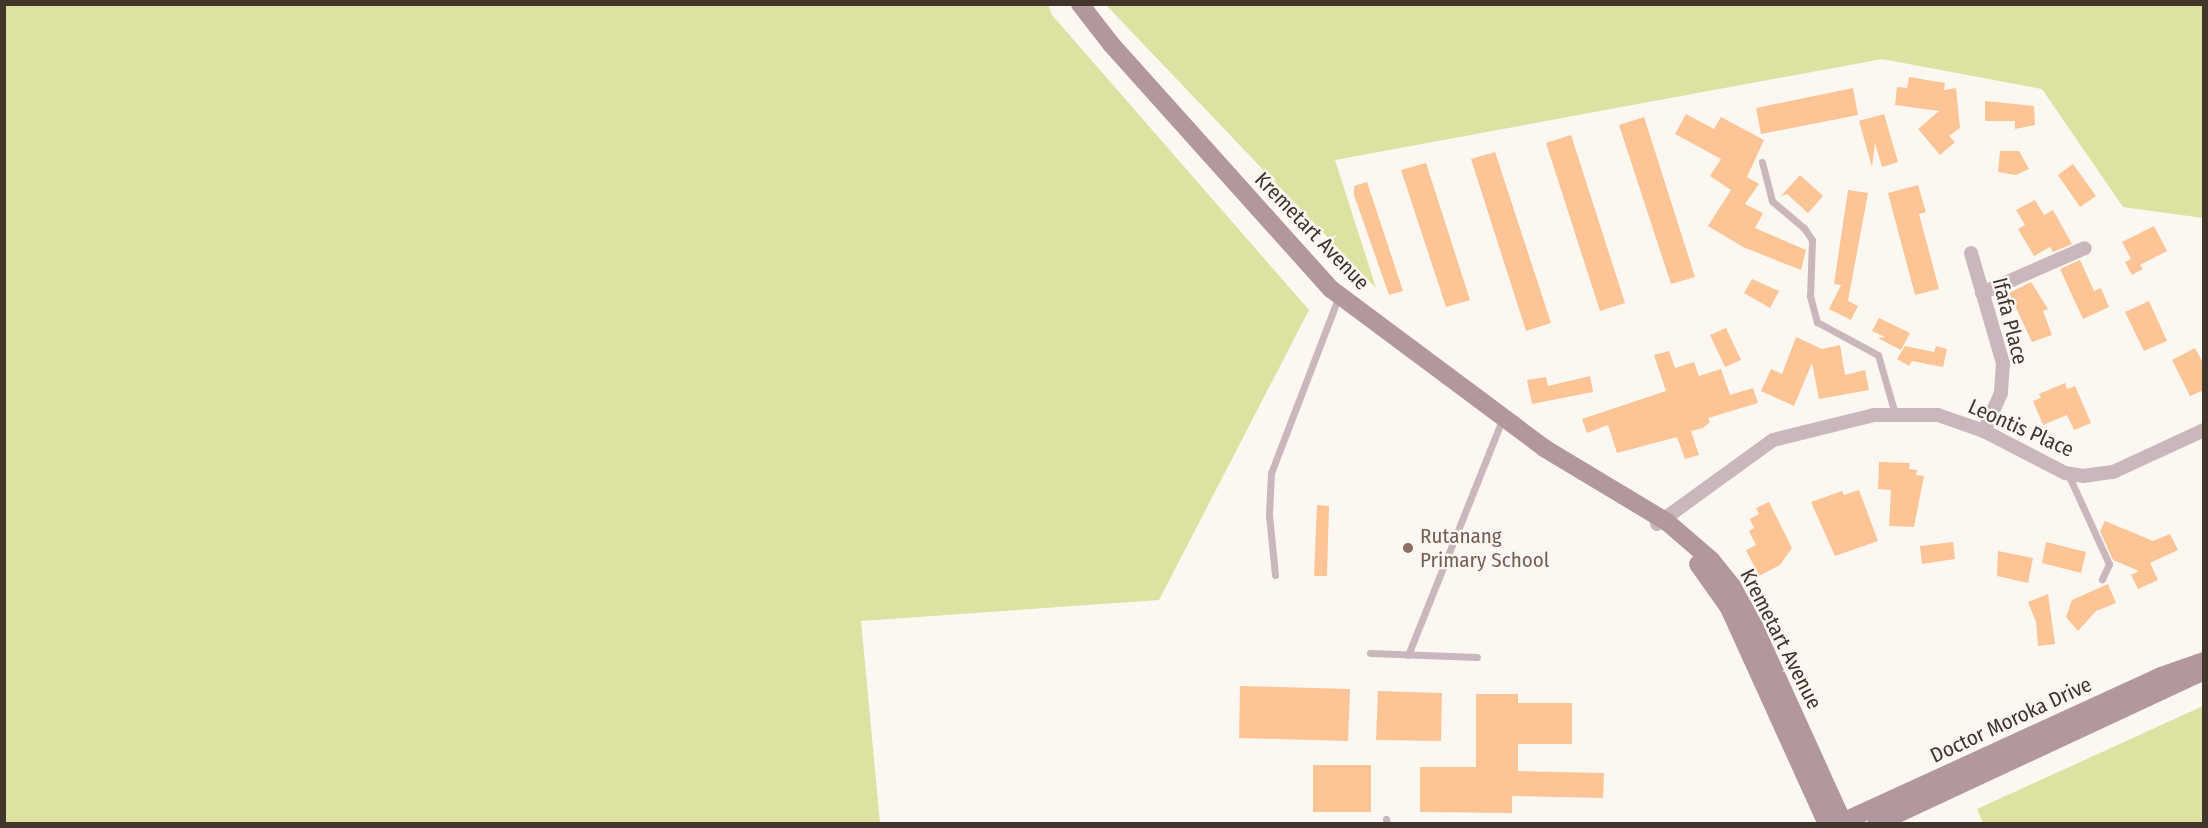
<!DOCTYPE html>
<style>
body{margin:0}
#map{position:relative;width:2208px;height:828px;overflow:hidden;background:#fdf7f2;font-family:"Fira Sans Condensed",sans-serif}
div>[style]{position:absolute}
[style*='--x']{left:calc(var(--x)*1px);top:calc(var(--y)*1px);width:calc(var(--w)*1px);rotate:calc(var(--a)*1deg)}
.green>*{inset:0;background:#dde1a1}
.building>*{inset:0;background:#fdc496}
.lane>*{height:7px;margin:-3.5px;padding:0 3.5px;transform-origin:3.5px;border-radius:3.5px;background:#cab7bb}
.street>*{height:14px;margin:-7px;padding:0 7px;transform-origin:7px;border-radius:7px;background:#cab7bb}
.secondary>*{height:18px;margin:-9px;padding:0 9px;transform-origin:9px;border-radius:9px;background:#b2979d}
.dots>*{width:16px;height:16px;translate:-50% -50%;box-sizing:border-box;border:3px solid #fdf7f2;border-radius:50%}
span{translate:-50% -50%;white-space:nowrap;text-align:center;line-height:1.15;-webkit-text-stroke:4.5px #fdf7f2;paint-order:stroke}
.street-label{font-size:21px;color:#42362c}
.education-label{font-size:21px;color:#785e54}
.left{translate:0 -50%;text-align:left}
.frame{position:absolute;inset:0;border:6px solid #42362c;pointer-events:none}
</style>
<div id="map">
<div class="green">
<i style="clip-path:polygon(5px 4px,1048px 5px,1052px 15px,1309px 310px,1159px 600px,861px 621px,880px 823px,5px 823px)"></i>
<i style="clip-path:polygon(1106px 5px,2203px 5px,2203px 218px,2123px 207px,2042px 89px,1882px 59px,1335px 160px,1376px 288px)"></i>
<i style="clip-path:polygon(2203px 706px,2203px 823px,1983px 823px,1977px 809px)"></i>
</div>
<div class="building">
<i style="clip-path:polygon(1909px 77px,1945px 83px,1944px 90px,1956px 88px,1960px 128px,1949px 136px,1955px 142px,1940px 155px,1918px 129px,1939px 111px,1895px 105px,1897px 87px,1907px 88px)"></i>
<i style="clip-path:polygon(1853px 88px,1858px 115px,1761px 134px,1756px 108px)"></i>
<i style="clip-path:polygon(1985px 101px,2034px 106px,2035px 125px,2015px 129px,2015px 121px,1985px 121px)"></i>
<i style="clip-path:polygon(1686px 114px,1714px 129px,1721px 117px,1764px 140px,1747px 177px,1759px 184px,1745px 204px,1763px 213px,1755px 228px,1806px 250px,1801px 270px,1743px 247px,1708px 226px,1731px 190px,1710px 176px,1721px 159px,1675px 134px)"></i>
<i style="clip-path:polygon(1884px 114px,1898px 162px,1882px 167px,1875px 143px,1872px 167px,1859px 121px)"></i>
<i style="clip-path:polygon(1644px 117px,1695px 277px,1671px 284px,1619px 125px)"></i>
<i style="clip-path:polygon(1571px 135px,1625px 303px,1600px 311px,1546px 143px)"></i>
<i style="clip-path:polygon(2000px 151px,2019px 151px,2029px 169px,2016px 175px,1998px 172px)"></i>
<i style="clip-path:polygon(1495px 152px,1551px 323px,1526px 331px,1471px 159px)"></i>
<i style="clip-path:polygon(1426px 163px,1470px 300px,1446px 307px,1401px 170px)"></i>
<i style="clip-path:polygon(2073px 164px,2096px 196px,2080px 207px,2058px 175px)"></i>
<i style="clip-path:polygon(1800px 175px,1823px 196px,1808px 213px,1787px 194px,1781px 196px)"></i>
<i style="clip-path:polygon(1367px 182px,1403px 291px,1389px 295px,1354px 195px,1354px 186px)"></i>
<i style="clip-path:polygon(1918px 185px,1926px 212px,1919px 214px,1939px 289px,1915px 295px,1888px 193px)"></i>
<i style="clip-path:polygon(1848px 190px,1868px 193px,1848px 301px,1858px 306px,1851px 320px,1829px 309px,1841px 285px,1834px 284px)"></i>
<i style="clip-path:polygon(2035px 200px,2044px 215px,2053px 210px,2072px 244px,2053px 252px,2050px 247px,2034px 256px,2018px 229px,2025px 225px,2016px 210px)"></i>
<i style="clip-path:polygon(2154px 226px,2167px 251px,2140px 265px,2143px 269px,2132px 275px,2125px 262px,2131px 259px,2122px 242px)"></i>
<i style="clip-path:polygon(2080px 260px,2094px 291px,2101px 288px,2109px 307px,2083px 319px,2060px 269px)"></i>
<i style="clip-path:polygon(1752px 279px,1779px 291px,1770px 308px,1744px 293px)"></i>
<i style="clip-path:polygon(2031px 282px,2048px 309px,2043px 311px,2052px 335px,2032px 342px,2009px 293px)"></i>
<i style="clip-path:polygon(2149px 301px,2167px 341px,2144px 351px,2125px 312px)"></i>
<i style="clip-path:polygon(1879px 318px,1910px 333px,1901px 350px,1878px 338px,1885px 337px,1872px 331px)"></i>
<i style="clip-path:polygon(1726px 328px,1741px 360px,1725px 367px,1710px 335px)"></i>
<i style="clip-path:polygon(1796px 337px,1822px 349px,1840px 345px,1845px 375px,1865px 370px,1869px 390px,1819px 399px,1812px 363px,1794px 406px,1761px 391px,1771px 369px,1782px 374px)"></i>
<i style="clip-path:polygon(1905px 346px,1934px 352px,1936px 346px,1947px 349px,1943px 367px,1912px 361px,1909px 366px,1897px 359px)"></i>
<i style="clip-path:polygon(2195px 348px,2204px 365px,2204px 390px,2190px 396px,2172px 360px)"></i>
<i style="clip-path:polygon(1669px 351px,1675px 368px,1694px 362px,1699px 376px,1721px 369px,1730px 395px,1753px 388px,1758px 403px,1708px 418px,1710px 422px,1703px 428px,1691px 431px,1699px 455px,1685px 459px,1677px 437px,1617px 453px,1608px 425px,1587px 433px,1582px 419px,1666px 391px,1654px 355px)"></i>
<i style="clip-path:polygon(1590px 376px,1593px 392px,1532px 404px,1527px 380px,1546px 377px,1548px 386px)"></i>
<i style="clip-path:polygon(2065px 383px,2067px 389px,2075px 386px,2091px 423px,2074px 430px,2067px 415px,2043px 425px,2033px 401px,2041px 398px,2039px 394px)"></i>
<i style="clip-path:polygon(1879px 462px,1910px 463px,1909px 469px,1917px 470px,1916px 475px,1924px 476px,1914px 527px,1889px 526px,1891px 490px,1878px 489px)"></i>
<i style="clip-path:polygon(1859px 490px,1878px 541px,1835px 556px,1811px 502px,1842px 491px,1844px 495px)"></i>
<i style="clip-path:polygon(1769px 502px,1792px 548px,1780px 565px,1759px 576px,1746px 550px,1756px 545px,1749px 531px,1754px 528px,1750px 519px,1759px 514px,1756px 508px)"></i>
<i style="clip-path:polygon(1317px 505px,1329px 506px,1327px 576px,1314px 576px)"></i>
<i style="clip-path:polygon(2105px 521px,2153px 541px,2170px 534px,2178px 550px,2150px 563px,2158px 580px,2138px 589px,2131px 575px,2139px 571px,2113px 560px,2100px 531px)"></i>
<i style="clip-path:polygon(1953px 542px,1955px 559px,1922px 564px,1920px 546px)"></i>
<i style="clip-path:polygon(2046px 542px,2086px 552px,2081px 573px,2042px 563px)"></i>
<i style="clip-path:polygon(1998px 551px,2033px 558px,2028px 583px,1997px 576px)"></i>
<i style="clip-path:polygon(2108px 584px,2116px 603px,2096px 611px,2078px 631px,2066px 617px,2072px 600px)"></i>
<i style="clip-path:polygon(2048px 594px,2055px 644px,2038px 646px,2036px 622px,2028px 602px)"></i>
<i style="clip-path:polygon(1240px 686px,1350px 689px,1348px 741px,1239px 738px)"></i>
<i style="clip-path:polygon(1378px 691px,1442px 693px,1441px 741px,1376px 740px)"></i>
<i style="clip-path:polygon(1476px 694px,1518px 694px,1518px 703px,1572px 703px,1572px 744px,1518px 744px,1518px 771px,1604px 773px,1603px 798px,1512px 796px,1512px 813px,1420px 812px,1420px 767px,1476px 767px)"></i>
<i style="clip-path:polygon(1313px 765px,1371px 765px,1371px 812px,1313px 812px)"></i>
</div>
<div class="lane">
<i style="--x:1762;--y:162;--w:40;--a:75.6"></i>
<i style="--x:1772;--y:201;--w:42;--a:40.2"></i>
<i style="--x:1804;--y:228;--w:14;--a:56"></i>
<i style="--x:1812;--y:240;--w:56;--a:92"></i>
<i style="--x:1810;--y:296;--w:27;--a:75"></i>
<i style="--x:1817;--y:322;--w:69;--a:28.4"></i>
<i style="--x:1878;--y:355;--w:61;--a:73.9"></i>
<i style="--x:2068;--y:474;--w:99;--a:65.5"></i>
<i style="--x:2109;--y:564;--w:17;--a:115"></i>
<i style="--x:1275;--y:575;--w:60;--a:-95.7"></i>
<i style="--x:1269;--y:515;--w:42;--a:-87.3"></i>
<i style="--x:1271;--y:473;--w:190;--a:-69"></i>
<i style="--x:1370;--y:653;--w:107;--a:2.1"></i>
<i style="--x:1408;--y:655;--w:255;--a:-68.2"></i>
<i style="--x:1386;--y:819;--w:5;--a:79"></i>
</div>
<div class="street">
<i style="--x:1971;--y:253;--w:115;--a:73.8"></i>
<i style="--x:2003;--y:363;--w:30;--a:94"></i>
<i style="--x:2001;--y:393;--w:42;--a:114.1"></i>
<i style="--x:1982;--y:293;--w:112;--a:-23.6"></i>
<i style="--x:1657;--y:524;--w:143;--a:-35.9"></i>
<i style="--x:1773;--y:440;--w:104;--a:-13.9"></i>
<i style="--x:1874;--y:415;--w:64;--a:0"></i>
<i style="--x:1938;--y:415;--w:49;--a:19.2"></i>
<i style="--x:1984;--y:431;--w:91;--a:27.4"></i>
<i style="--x:2065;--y:473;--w:18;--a:9"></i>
<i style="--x:2083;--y:476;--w:30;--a:-8"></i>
<i style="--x:2113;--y:472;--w:100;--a:-24.8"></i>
</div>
<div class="secondary">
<i style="--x:1080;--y:4;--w:51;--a:52.2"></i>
<i style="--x:1111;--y:44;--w:329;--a:48.1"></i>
<i style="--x:1331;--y:289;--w:266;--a:36.7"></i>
<i style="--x:1544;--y:448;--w:144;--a:31"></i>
<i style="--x:1667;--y:522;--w:58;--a:40.8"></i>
<i style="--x:1711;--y:560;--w:33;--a:51"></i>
<i style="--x:1732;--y:586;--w:46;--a:61.2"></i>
<i style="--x:1754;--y:626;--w:217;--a:65.6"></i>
<i style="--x:1698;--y:564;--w:54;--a:54.8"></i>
<i style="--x:1729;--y:608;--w:237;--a:65.6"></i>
<i style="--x:1838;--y:824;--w:355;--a:-24.6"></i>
<i style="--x:2161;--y:676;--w:46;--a:-19.2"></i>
<i style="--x:1876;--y:824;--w:362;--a:-25"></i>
</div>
<div class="dots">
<i style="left:1408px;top:548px;background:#8d6e63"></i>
</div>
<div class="street-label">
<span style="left:1312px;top:231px;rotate:46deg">Kremetart Avenue</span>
<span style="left:2010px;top:321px;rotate:76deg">Ifafa Place</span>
<span style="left:2021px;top:428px;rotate:24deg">Leontis Place</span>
<span style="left:1781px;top:639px;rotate:63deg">Kremetart Avenue</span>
<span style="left:2011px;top:720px;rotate:-25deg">Doctor Moroka Drive</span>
</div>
<div class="education-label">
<span class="left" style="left:1420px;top:548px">Rutanang<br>Primary School</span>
</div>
<div class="frame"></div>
</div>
